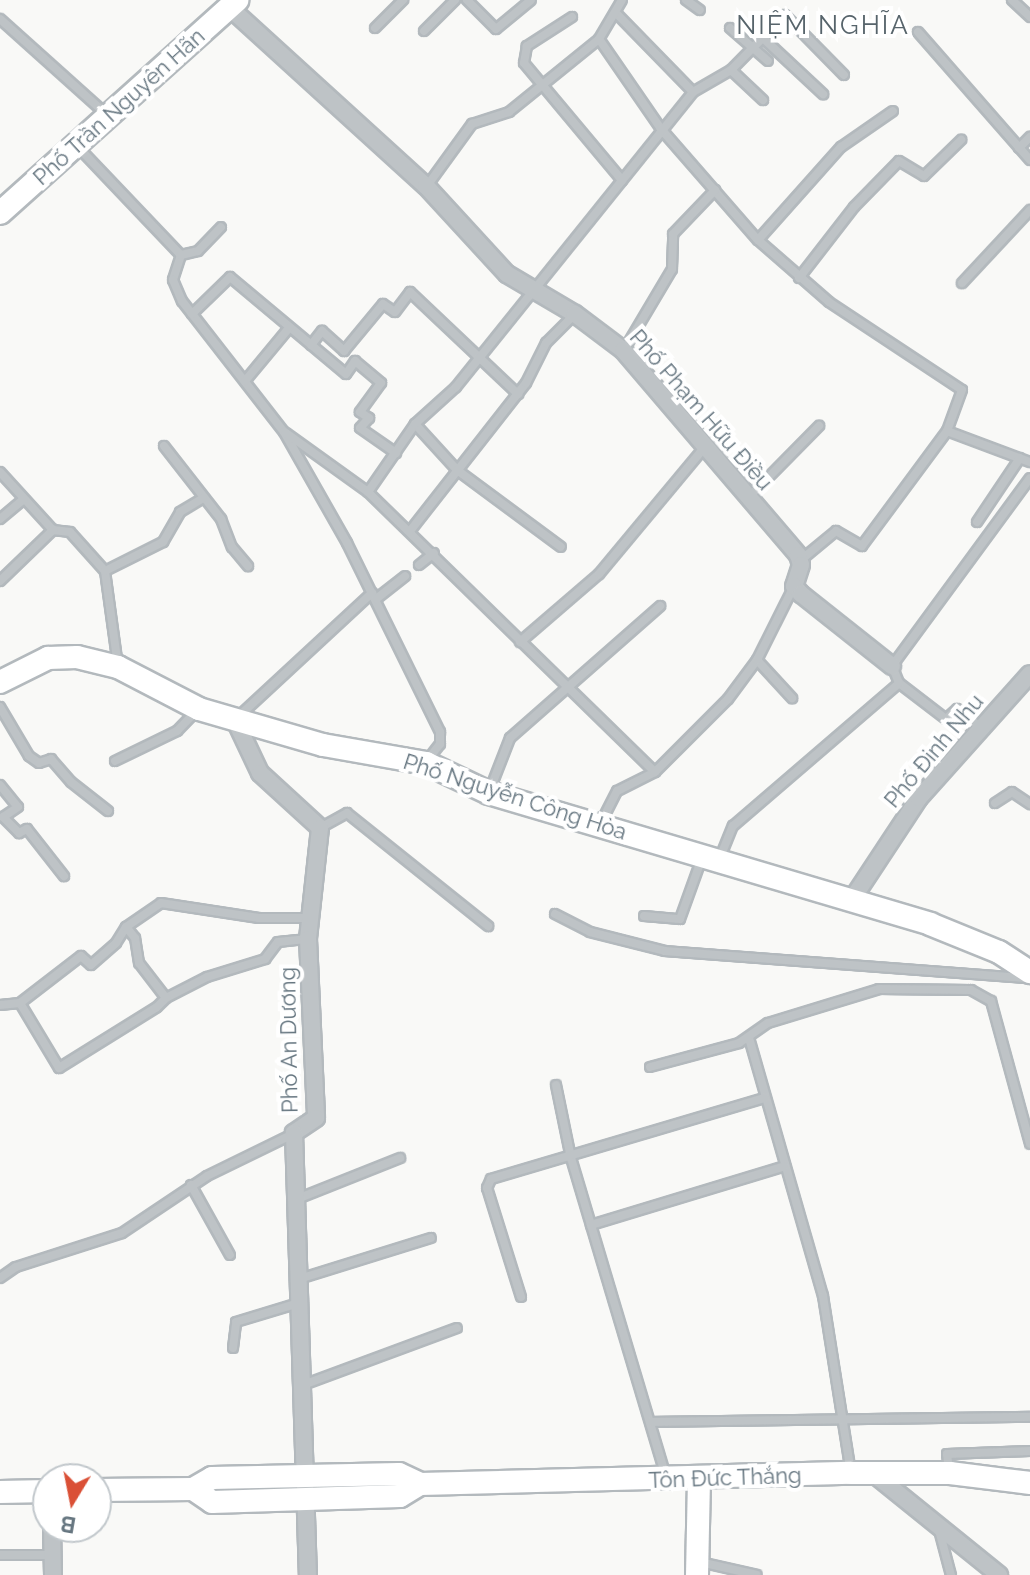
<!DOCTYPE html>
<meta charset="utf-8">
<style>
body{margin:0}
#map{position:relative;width:1030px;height:1575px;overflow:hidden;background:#f9f9f7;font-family:Raleway,sans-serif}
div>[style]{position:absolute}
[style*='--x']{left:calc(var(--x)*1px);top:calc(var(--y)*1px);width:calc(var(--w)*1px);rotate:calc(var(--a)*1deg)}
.roads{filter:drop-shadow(2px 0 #b3b9bd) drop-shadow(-2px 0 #b3b9bd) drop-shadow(0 2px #b3b9bd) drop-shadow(0 -2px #b3b9bd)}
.lane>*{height:8px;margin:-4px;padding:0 4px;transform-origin:4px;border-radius:4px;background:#bec3c6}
.street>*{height:16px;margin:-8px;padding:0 8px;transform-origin:8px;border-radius:8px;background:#bec3c6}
.secondary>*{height:22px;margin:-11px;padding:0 11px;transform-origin:11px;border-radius:11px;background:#fff}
span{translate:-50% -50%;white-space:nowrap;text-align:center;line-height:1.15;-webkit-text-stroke:8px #fff;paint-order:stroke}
.street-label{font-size:22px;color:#667680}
.quarter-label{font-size:26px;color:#57646b;letter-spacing:2px}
.north{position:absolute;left:32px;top:1463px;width:80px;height:80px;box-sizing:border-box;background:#fff;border:2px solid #c2c8cc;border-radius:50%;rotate:190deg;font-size:22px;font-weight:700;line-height:32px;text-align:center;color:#667680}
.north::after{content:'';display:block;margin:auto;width:28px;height:36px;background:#da5036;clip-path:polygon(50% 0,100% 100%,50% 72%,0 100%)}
</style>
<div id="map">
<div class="roads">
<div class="lane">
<i style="--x:467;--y:0;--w:41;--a:45"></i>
<i style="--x:496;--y:29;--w:45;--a:-39.6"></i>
<i style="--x:686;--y:0;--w:17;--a:36"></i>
<i style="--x:1012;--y:0;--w:25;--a:43"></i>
<i style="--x:616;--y:13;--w:110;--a:45.7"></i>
<i style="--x:572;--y:17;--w:54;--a:147.2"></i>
<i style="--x:527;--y:46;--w:17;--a:100"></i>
<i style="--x:524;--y:63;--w:153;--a:50.1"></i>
<i style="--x:0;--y:19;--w:144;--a:41.9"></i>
<i style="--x:375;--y:28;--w:40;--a:-45"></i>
<i style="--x:730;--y:28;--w:50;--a:41"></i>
<i style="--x:424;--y:31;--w:44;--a:-45"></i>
<i style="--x:918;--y:32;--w:170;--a:48.8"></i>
<i style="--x:599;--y:39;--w:109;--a:55.4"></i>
<i style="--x:661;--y:129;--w:147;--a:48.9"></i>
<i style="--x:758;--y:240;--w:94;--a:41.1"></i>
<i style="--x:829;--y:302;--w:159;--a:33.5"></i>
<i style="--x:962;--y:390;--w:44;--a:110.1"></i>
<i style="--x:947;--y:431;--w:143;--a:126.5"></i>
<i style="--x:862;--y:546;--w:30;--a:-150"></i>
<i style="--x:836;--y:531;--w:45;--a:140.4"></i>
<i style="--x:764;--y:39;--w:81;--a:43"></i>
<i style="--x:731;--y:70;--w:44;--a:43.2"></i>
<i style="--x:78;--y:147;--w:149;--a:46.4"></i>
<i style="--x:181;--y:255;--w:26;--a:108"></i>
<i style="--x:173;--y:280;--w:23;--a:67"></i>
<i style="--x:182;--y:301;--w:166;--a:52.1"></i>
<i style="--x:284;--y:432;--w:128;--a:60.4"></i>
<i style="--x:347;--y:543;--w:211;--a:63.8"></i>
<i style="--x:440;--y:732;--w:12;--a:90"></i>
<i style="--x:440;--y:744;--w:23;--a:128"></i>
<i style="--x:1019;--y:148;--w:16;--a:-45"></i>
<i style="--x:427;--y:186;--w:77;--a:-54"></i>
<i style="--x:472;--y:124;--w:39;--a:-18"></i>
<i style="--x:509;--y:112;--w:116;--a:-39"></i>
<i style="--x:599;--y:39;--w:45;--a:-59.5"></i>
<i style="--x:758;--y:240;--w:125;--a:-48.3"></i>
<i style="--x:841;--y:147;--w:63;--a:-34.7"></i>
<i style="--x:181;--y:255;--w:17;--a:-13"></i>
<i style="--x:198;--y:251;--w:33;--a:-46"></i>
<i style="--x:799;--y:278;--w:90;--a:-52.2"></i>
<i style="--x:854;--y:207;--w:64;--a:-45.6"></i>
<i style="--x:899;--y:161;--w:29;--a:31"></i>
<i style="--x:924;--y:176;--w:52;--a:-44.2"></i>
<i style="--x:962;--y:283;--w:100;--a:-47"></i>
<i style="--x:192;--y:314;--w:53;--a:-44.2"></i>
<i style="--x:230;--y:277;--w:151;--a:39.9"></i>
<i style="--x:346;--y:374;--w:16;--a:-55"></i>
<i style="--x:355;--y:361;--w:34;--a:40"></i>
<i style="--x:381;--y:383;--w:36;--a:126"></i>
<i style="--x:360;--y:412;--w:11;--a:34"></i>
<i style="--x:369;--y:418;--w:13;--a:132"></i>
<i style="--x:360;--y:428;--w:44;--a:34.8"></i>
<i style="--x:311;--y:345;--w:18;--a:-52"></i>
<i style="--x:322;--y:331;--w:30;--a:42"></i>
<i style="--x:344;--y:351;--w:61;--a:-50.3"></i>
<i style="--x:383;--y:304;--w:14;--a:34"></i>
<i style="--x:395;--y:312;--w:25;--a:-53"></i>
<i style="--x:410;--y:292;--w:149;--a:43.4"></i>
<i style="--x:624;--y:350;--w:94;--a:-59.3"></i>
<i style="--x:672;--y:269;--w:35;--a:-88"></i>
<i style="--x:673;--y:234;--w:61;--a:-46.3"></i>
<i style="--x:245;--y:381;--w:69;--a:-50.3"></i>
<i style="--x:415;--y:424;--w:62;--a:47.6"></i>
<i style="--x:457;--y:470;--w:129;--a:36.5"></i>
<i style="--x:947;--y:431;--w:89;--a:20.5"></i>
<i style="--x:286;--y:433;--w:101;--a:35.7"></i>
<i style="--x:368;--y:492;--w:401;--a:44.3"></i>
<i style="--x:655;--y:772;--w:42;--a:153.4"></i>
<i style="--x:617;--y:791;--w:38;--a:117"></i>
<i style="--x:164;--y:446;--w:93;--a:52"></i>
<i style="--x:221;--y:519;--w:30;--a:69"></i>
<i style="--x:232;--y:547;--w:25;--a:50"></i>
<i style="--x:0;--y:472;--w:79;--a:47.6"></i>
<i style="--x:53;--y:530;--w:17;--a:7"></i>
<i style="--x:70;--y:532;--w:52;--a:48.1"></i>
<i style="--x:368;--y:492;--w:83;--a:-55.3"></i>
<i style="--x:415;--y:424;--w:55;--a:-42.1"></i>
<i style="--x:456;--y:387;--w:378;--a:-51.2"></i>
<i style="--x:693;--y:92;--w:44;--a:-30.1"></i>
<i style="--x:731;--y:70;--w:77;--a:-45.5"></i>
<i style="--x:785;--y:15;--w:84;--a:45.5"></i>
<i style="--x:749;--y:497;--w:100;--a:-45.4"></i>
<i style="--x:0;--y:519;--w:31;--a:-40"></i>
<i style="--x:977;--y:522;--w:77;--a:-56.1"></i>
<i style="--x:410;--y:531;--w:188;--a:-51.9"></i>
<i style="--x:526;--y:383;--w:45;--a:-63.4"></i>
<i style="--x:546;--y:343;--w:41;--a:-45"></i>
<i style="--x:419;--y:565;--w:19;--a:-39"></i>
<i style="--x:0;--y:581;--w:74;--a:-43.9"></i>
<i style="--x:376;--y:599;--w:37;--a:-38"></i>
<i style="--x:520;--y:642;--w:104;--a:-40.7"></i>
<i style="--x:599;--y:574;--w:164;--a:-50.2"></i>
<i style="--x:757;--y:660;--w:52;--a:47.4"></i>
<i style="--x:118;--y:666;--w:96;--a:-97.8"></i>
<i style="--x:105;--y:571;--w:65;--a:-26.6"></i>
<i style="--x:163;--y:542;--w:34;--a:-60"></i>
<i style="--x:180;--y:512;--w:26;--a:-31"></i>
<i style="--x:899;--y:683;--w:59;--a:37.5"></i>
<i style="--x:946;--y:719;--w:15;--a:-42"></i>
<i style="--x:957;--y:709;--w:31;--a:38"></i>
<i style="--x:0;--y:707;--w:57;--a:59.4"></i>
<i style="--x:29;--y:756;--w:12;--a:35"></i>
<i style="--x:39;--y:763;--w:13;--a:-18"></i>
<i style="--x:51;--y:759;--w:30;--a:49"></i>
<i style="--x:71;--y:782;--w:47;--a:38.1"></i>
<i style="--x:238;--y:717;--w:183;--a:-42.8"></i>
<i style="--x:115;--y:761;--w:69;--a:-25.8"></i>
<i style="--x:177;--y:731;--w:30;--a:-46"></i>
<i style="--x:655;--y:772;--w:103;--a:-45"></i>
<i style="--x:728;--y:699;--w:49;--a:-53.4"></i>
<i style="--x:757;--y:660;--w:83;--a:-63.4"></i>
<i style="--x:0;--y:785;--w:28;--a:51"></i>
<i style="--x:18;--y:807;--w:18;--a:146"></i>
<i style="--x:3;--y:817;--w:23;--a:45"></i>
<i style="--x:19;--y:833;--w:9;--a:-27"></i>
<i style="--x:27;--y:829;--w:60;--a:51.8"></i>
<i style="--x:489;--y:792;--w:58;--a:-68.7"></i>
<i style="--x:510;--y:738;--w:200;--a:-41.3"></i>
<i style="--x:995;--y:803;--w:20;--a:-33"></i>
<i style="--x:1012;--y:792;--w:22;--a:34"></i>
<i style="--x:320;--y:828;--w:31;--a:-29"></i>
<i style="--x:347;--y:813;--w:181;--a:38.7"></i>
<i style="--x:719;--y:860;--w:37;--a:-68"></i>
<i style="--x:733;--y:826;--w:219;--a:-40.7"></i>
<i style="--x:899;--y:683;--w:18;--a:-112"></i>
<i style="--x:892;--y:666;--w:233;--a:-53.7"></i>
<i style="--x:555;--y:914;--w:39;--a:27"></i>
<i style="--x:590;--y:932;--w:77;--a:14.2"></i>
<i style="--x:665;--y:951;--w:361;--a:4.3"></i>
<i style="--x:644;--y:916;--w:36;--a:5"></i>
<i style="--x:680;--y:919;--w:65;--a:-70.2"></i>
<i style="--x:166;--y:998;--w:46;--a:-27.1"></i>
<i style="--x:207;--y:977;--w:61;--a:-17.2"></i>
<i style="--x:265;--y:959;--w:21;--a:-53"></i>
<i style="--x:278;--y:942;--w:30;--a:-6"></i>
<i style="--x:20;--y:1003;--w:76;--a:59"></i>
<i style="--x:59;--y:1068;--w:115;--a:-31.9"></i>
<i style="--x:157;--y:1007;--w:13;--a:-45"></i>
<i style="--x:166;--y:998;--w:44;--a:-127.6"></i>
<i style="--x:139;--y:963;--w:25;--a:-99"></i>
<i style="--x:135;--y:938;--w:14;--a:-129"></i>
<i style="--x:0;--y:1005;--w:20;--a:-6"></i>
<i style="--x:20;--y:1003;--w:77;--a:-37.6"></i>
<i style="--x:81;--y:956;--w:13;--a:42"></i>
<i style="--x:91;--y:965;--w:33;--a:-41"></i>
<i style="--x:116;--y:943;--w:19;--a:-58"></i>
<i style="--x:126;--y:927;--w:42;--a:-34.4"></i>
<i style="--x:161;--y:903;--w:99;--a:8.7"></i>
<i style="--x:259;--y:918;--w:49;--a:0"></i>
<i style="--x:749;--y:1038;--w:268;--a:74"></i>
<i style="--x:823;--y:1296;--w:178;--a:81"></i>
<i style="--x:650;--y:1067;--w:92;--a:-15.1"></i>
<i style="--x:739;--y:1043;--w:35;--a:-35"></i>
<i style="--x:768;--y:1023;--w:116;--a:-17"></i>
<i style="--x:879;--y:989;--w:92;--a:0.6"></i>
<i style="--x:971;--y:990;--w:23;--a:29"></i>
<i style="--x:991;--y:1001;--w:148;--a:74.7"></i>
<i style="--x:556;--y:1085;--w:75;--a:78.4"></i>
<i style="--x:571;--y:1158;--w:332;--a:73.4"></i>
<i style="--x:191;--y:1185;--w:80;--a:60.9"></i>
<i style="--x:297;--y:1199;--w:111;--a:-21.7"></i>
<i style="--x:591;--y:1225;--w:203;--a:-16.9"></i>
<i style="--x:0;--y:1278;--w:19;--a:-35"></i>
<i style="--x:16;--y:1267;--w:111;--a:-17.8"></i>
<i style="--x:122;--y:1233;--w:102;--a:-33.8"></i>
<i style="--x:207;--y:1176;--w:96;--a:-26"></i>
<i style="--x:299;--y:1279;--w:138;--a:-17.3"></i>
<i style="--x:521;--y:1297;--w:114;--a:-107.3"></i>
<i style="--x:487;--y:1188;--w:10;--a:-66"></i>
<i style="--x:491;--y:1179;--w:286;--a:-16.5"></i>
<i style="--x:233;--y:1348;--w:26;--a:-83"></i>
<i style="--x:236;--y:1322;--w:66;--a:-16.8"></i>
<i style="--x:303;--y:1385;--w:164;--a:-20.3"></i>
<i style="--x:651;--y:1422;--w:379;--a:-0.8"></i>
<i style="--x:949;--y:1472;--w:18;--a:-96"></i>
<i style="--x:947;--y:1454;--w:83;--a:-2.1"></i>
<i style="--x:939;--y:1530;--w:47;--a:75.1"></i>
<i style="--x:0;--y:1555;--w:52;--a:0"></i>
<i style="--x:700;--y:1562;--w:58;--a:12.8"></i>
</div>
<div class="street">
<i style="--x:229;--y:7;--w:266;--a:42.3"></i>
<i style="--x:426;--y:186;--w:120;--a:47.4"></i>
<i style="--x:507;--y:274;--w:79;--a:30.5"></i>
<i style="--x:575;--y:314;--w:60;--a:36.9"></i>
<i style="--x:623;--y:350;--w:270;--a:49.5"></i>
<i style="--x:798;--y:555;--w:10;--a:73"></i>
<i style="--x:801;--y:565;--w:22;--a:108"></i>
<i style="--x:794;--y:586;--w:11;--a:49"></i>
<i style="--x:801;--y:594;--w:116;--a:38.4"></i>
<i style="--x:235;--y:720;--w:59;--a:64.7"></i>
<i style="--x:260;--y:773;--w:81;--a:42.5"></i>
<i style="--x:320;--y:828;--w:112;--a:96.2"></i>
<i style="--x:308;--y:939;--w:179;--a:87.4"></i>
<i style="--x:316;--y:1118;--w:27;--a:146"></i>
<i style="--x:294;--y:1133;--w:442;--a:88.2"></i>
<i style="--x:851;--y:901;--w:123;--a:-56.6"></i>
<i style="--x:919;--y:798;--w:166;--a:-48.2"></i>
<i style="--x:874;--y:1474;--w:161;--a:38.9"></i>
<i style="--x:52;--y:1527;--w:48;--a:88.8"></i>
</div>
<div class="secondary">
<i style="--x:0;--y:213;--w:319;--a:-41.9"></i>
<i style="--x:0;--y:682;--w:54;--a:-26.6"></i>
<i style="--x:48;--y:658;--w:29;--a:-2"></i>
<i style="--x:77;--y:657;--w:42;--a:13.7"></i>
<i style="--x:118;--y:667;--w:91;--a:27.4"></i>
<i style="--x:199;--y:709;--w:129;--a:16.2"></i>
<i style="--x:323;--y:745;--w:105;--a:9.9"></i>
<i style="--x:426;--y:763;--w:70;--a:25.5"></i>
<i style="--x:489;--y:793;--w:460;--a:16.5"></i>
<i style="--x:930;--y:924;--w:74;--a:22.1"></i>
<i style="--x:999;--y:952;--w:37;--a:33"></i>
<i style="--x:193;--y:1489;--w:23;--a:34"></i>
<i style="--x:212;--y:1502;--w:188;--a:-1.8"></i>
<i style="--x:400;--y:1496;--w:23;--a:-31"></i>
<i style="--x:96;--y:1490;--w:97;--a:-0.6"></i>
<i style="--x:193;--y:1489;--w:22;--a:-30"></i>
<i style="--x:212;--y:1478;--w:187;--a:-1.2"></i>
<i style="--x:399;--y:1474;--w:23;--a:25"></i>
<i style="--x:420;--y:1484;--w:431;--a:-1.5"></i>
<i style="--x:851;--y:1473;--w:99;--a:0"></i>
<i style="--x:950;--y:1473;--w:81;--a:7.1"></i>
<i style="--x:0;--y:1492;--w:48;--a:-1.2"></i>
<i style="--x:697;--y:1575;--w:95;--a:-88.8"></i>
</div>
</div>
<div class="street-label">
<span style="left:119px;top:107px;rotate:-42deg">Phố Trần Nguyên Hãn</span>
<span style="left:701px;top:410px;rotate:49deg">Phố Phạm Hữu Điều</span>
<span style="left:934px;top:751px;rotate:-50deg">Phố Đinh Nhu</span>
<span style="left:515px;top:797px;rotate:18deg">Phố Nguyễn Công Hòa</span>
<span style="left:289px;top:1040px;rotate:-91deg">Phố An Dương</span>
<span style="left:725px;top:1478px;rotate:-2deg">Tôn Đức Thắng</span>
</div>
<div class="quarter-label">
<span style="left:823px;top:26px">NIỆM NGHĨA</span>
</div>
<div class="north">B</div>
</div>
